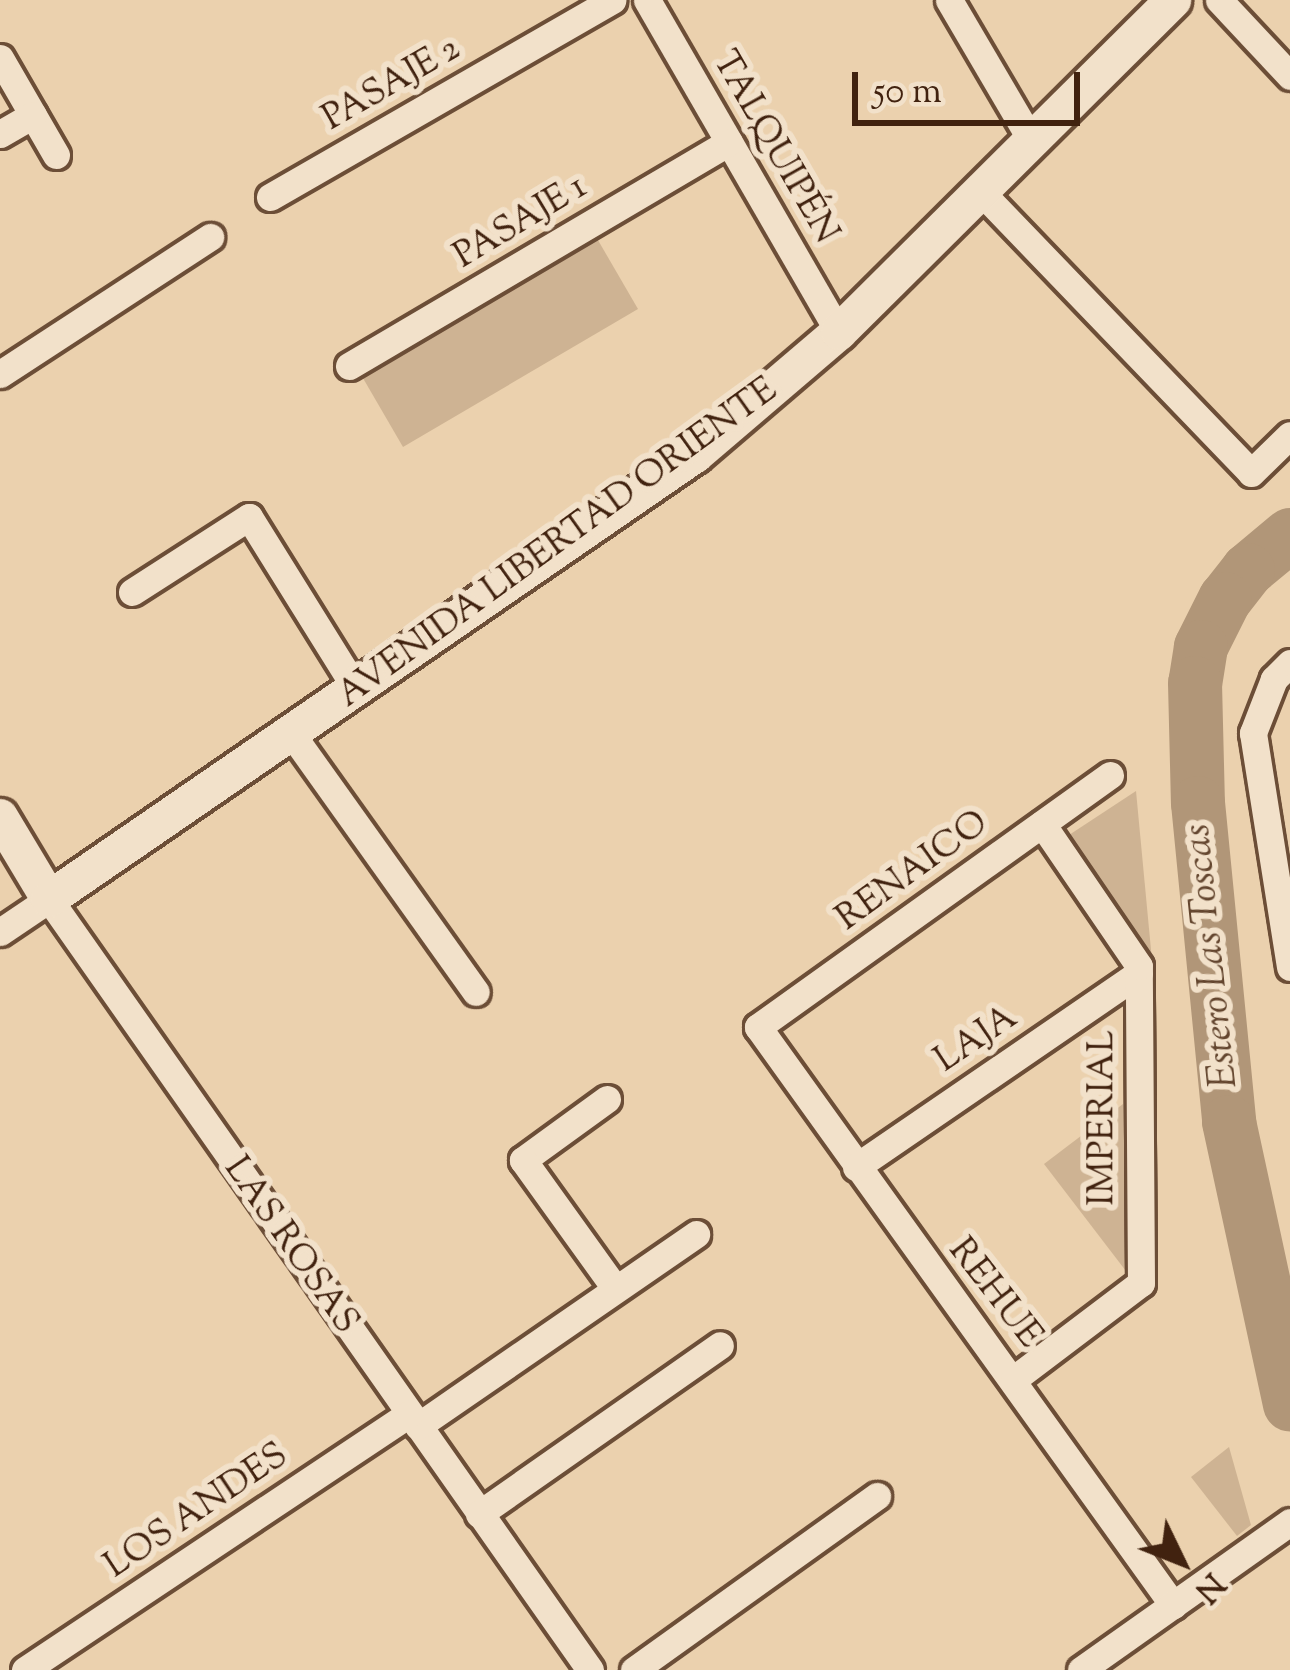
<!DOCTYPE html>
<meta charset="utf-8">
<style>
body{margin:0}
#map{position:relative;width:1290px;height:1670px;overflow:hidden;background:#ebd1ae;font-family:"Sorts Mill Goudy",serif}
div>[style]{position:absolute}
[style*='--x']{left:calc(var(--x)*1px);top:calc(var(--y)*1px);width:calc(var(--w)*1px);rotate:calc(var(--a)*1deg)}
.green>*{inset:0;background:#ceb393}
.river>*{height:54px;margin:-27px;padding:0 27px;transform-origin:27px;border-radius:27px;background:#b19678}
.roads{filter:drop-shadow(3px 0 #6c4e37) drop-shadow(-3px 0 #6c4e37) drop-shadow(0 3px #6c4e37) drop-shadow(0 -3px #6c4e37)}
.street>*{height:27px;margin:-13.5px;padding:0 13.5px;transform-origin:13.5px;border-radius:13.5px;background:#f2e1ca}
.secondary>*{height:36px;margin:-18px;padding:0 18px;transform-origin:18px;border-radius:18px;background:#f2e1ca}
span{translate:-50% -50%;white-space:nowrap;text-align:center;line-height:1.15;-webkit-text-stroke:12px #f2e1ca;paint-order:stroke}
.street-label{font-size:36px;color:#41220f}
.water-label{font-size:39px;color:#63452e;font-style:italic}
.north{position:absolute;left:1122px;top:1502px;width:120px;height:120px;-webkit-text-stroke:9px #f2e1ca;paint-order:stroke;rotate:133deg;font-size:33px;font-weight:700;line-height:48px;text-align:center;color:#41220f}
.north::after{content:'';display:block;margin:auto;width:42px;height:54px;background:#41220f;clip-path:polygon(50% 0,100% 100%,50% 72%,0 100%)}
.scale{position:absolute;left:852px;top:72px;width:228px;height:54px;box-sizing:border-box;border:6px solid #41220f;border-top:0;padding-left:15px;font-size:36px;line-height:42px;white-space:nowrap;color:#41220f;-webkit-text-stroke:9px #f2e1ca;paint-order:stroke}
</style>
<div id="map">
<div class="green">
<i style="clip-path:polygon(595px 235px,638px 309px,403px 447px,360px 373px)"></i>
<i style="clip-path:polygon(1136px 791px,1153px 971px,1066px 837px)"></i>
<i style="clip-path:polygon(1123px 1104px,1129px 1275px,1044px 1164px)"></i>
<i style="clip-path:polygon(1229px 1447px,1251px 1525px,1237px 1536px,1191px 1477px)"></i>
</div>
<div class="river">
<i style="--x:1290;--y:535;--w:55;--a:140.2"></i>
<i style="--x:1248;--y:570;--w:37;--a:128"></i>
<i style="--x:1225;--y:599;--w:54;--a:116.6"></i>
<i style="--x:1201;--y:647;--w:36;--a:99"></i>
<i style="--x:1195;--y:683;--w:120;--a:88.6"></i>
<i style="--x:1198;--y:803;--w:321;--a:84.4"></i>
<i style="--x:1229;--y:1122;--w:289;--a:77.8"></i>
</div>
<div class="roads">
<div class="street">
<i style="--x:647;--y:0;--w:384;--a:60"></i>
<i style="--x:949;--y:0;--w:166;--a:59.6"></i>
<i style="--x:1219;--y:0;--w:104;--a:46.9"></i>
<i style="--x:0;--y:58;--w:112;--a:60"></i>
<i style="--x:0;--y:134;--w:38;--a:-30"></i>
<i style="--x:982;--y:193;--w:388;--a:46.1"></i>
<i style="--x:1251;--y:473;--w:54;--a:-44.3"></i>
<i style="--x:270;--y:197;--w:395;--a:-29.9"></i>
<i style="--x:349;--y:366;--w:441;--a:-30.5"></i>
<i style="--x:0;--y:374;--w:251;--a:-33.1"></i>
<i style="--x:132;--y:592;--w:139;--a:-32.7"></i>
<i style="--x:249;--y:517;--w:203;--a:58.1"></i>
<i style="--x:1290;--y:663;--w:23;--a:135"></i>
<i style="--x:1274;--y:679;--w:58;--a:111.3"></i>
<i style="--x:1253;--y:733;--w:237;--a:81"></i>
<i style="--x:291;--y:733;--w:318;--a:54.5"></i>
<i style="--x:1110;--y:775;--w:433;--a:144.4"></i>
<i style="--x:758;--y:1027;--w:712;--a:54.32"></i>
<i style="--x:0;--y:932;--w:59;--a:-34"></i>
<i style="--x:49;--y:899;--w:942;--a:54.94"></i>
<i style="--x:607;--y:1099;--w:104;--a:144"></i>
<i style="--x:523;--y:1160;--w:158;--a:54.3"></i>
<i style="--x:856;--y:1167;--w:343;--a:-34.4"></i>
<i style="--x:1014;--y:1379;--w:159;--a:-37.1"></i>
<i style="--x:1141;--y:1283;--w:317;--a:-90.4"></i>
<i style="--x:1139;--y:966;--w:172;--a:-124.3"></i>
<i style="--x:418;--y:1426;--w:338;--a:-34.6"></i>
<i style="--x:479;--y:1514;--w:294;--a:-35"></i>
<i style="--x:25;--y:1670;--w:462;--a:-33.7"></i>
<i style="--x:634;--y:1670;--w:299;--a:-35.6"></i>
<i style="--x:1081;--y:1670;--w:256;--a:-35.3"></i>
</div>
<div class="secondary">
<i style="--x:0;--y:817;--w:96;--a:59.1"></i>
<i style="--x:49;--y:899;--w:784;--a:-34.5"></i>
<i style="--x:695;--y:455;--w:189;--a:-40.5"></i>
<i style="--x:839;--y:332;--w:471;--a:-44.8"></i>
</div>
</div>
<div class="street-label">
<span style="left:392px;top:85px;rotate:-30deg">PASAJE 2</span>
<span style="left:774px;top:148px;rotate:60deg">TALQUIPÉN</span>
<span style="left:521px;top:223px;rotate:-31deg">PASAJE 1</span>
<span style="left:558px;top:544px;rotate:-36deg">AVENIDA LIBERTAD ORIENTE</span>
<span style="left:913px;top:872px;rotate:-36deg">RENAICO</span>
<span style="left:977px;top:1040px;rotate:-34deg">LAJA</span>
<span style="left:1104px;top:1118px;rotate:-90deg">IMPERIAL</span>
<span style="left:290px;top:1246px;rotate:55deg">LAS ROSAS</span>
<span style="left:994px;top:1294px;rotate:52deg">REHUE</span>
<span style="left:197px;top:1512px;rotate:-34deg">LOS ANDES</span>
</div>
<div class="water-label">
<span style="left:1213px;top:956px;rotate:-96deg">Estero Las Toscas</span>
</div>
<div class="north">N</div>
<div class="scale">50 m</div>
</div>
